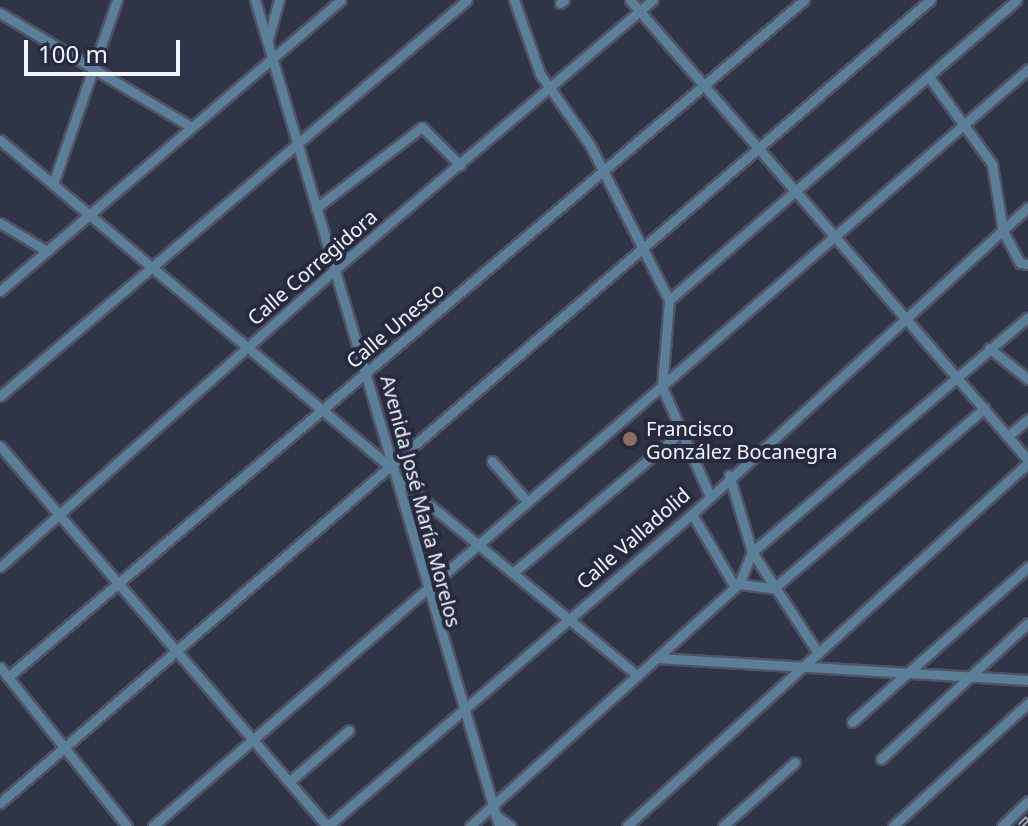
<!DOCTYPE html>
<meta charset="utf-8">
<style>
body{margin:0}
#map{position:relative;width:1028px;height:826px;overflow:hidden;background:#303447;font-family:"Noto Sans",sans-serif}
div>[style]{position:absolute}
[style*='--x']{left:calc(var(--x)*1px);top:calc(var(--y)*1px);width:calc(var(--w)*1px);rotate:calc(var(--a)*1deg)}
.roads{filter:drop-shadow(2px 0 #4f5364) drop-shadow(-2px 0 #4f5364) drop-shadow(0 2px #4f5364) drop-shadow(0 -2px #4f5364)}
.minor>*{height:9px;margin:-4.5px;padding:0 4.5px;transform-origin:4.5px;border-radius:4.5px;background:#5c7f99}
.rail>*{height:6px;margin-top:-3px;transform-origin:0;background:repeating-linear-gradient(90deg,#262a3c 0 9px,#a0a3b0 0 18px);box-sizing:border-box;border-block:2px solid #a0a3b0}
.dots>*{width:22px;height:22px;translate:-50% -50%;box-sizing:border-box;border:4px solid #262a3c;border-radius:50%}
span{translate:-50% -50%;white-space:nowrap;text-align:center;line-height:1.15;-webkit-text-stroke:8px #262a3c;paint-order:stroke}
.street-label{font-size:20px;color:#f1f3fd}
.poi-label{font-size:20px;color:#f1f3fd}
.left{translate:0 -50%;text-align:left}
.scale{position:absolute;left:24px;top:40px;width:156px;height:36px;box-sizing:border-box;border:4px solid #f1f3fd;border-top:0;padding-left:10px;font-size:24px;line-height:28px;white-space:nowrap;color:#f1f3fd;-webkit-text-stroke:6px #262a3c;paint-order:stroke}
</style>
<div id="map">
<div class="roads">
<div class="minor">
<i style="--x:255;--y:0;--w:861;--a:73.54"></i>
<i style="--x:514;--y:0;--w:78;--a:70.6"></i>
<i style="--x:540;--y:74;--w:87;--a:54.8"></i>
<i style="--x:590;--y:145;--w:174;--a:63"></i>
<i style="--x:669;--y:300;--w:87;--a:94.6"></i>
<i style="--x:662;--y:387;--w:117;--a:66.3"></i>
<i style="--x:630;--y:0;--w:608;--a:49.13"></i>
<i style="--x:560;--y:3;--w:5;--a:-37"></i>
<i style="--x:0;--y:13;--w:222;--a:30.8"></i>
<i style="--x:268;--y:39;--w:41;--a:-74.2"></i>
<i style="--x:929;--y:77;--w:107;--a:54.1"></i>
<i style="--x:992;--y:164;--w:68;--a:80.7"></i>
<i style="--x:1003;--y:231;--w:36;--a:62"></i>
<i style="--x:1020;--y:263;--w:8;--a:7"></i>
<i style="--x:0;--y:140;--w:508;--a:39.96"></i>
<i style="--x:53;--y:184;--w:195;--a:-70.8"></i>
<i style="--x:316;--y:208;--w:133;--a:-37.4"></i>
<i style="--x:422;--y:127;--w:54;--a:45"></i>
<i style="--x:0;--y:223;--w:55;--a:30.8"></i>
<i style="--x:0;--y:291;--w:448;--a:-40.5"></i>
<i style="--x:669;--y:300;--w:459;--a:-40.8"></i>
<i style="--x:989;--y:348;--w:50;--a:38.5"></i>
<i style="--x:0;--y:396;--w:612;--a:-40.3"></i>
<i style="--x:1009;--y:435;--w:25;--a:-40"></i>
<i style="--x:0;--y:446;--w:501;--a:49.29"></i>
<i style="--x:492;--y:461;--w:53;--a:48.8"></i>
<i style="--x:729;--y:475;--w:80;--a:73.4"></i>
<i style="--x:752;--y:552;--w:121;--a:56.8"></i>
<i style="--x:397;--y:478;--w:307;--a:39.4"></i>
<i style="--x:692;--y:514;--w:85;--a:59.5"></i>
<i style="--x:0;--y:567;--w:446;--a:-41.6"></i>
<i style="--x:333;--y:271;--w:419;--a:-40.3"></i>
<i style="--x:515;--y:571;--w:214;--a:-39.9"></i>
<i style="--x:739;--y:584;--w:35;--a:7"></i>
<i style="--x:774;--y:588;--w:277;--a:-40.5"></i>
<i style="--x:657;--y:658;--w:372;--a:3.4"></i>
<i style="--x:0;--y:667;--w:203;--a:51.4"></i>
<i style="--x:8;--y:677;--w:1045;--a:-40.38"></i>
<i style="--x:852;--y:722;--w:235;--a:-41.4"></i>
<i style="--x:881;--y:759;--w:200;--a:-42.8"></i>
<i style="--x:289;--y:782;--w:79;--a:-40.9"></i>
<i style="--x:0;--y:803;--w:1229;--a:-40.81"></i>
<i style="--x:495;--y:815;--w:19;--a:35"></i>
<i style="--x:153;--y:826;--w:1157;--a:-40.86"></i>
<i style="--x:328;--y:826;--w:479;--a:-40.6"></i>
<i style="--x:692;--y:514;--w:455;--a:-42.4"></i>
<i style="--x:470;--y:826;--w:362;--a:-42"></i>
<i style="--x:739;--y:584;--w:35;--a:-68"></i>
<i style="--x:752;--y:552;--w:362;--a:-40.4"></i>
<i style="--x:627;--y:826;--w:541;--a:-42.15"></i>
<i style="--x:723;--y:826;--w:96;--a:-41.6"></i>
<i style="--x:893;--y:826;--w:183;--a:-42.3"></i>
<i style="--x:1002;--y:826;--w:36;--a:-44"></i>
</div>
</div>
<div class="rail">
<i style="--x:1020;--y:826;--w:11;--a:-45"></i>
</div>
<div class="dots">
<i style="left:630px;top:439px;background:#8d6e63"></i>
</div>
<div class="street-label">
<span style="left:312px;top:267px;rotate:-41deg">Calle Corregidora</span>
<span style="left:395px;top:325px;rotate:-40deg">Calle Unesco</span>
<span style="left:421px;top:501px;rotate:75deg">Avenida José María Morelos</span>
<span style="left:633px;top:538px;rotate:-41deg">Calle Valladolid</span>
</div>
<div class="poi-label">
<span class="left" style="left:646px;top:440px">Francisco<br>González Bocanegra</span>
</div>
<div class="scale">100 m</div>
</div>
